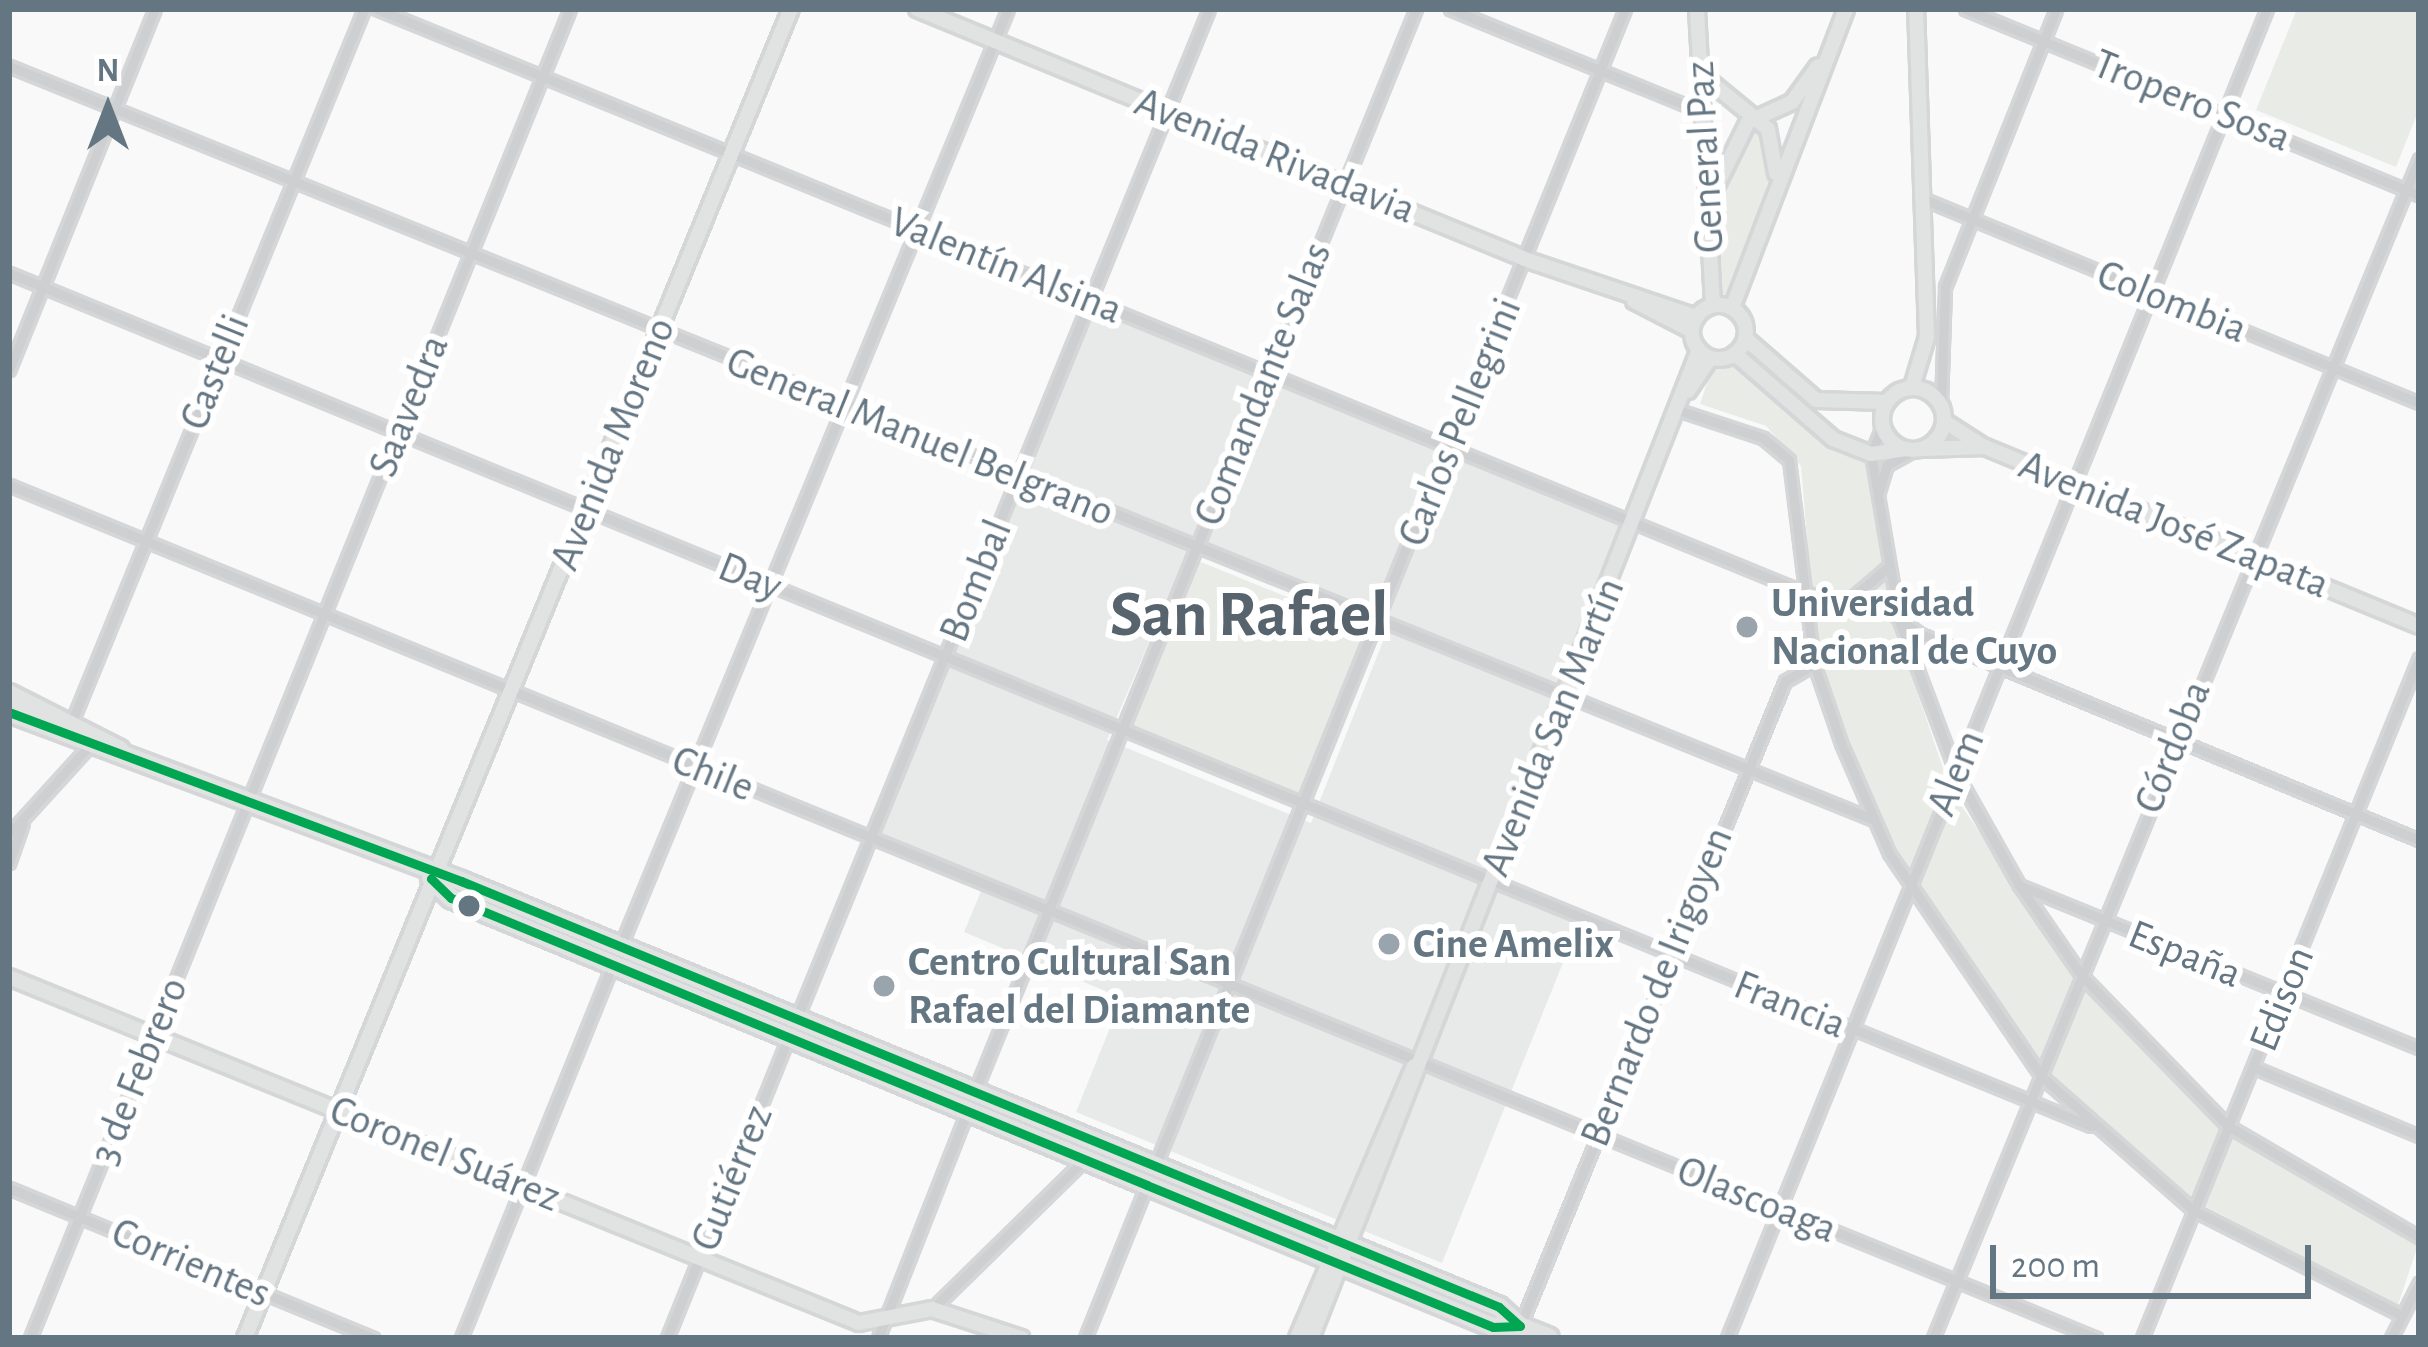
<!DOCTYPE html>
<meta charset="utf-8">
<style>
body{margin:0}
#map{position:relative;width:2428px;height:1347px;overflow:hidden;background:#f9f9f9;font-family:"Alegreya Sans",sans-serif}
div>[style]{position:absolute}
[style*='--x']{left:calc(var(--x)*1px);top:calc(var(--y)*1px);width:calc(var(--w)*1px);rotate:calc(var(--a)*1deg)}
.built>*{inset:0;background:#e8e9e9}
.green>*{inset:0;background:#e8ebe6}
.roads{filter:drop-shadow(3px 0 #d5d6d7) drop-shadow(-3px 0 #d5d6d7) drop-shadow(0 3px #d5d6d7) drop-shadow(0 -3px #d5d6d7)}
.street>*{height:9px;margin:-4.5px;padding:0 4.5px;transform-origin:4.5px;border-radius:4.5px;background:#cecfd0}
.secondary>*{height:14px;margin:-7px;padding:0 7px;transform-origin:7px;border-radius:7px;background:#e1e2e2}
.secondary>.ring{margin:-7px;padding:0;box-sizing:content-box;background:none;border:14px solid #e1e2e2;border-radius:50%}
.highway>*{height:18px;margin:-9px;padding:0 9px;transform-origin:9px;border-radius:9px;background:#e1e2e2}
.bus-1>*{height:9px;margin:-4.5px;padding:0 4.5px;transform-origin:4.5px;border-radius:4.5px;background:#00a651}
.dots>*{width:33px;height:33px;translate:-50% -50%;box-sizing:border-box;border:6px solid #fff;border-radius:50%}
span{translate:-50% -50%;white-space:nowrap;text-align:center;line-height:1.15;-webkit-text-stroke:12px #fff;paint-order:stroke}
.street-label{font-size:42px;color:#657683}
.poi-label{font-size:42px;color:#657683;font-weight:700}
.left{translate:0 -50%;text-align:left}
.town-label{font-size:66px;color:#57646e;font-weight:700}
.frame{position:absolute;inset:0;border:12px solid #657683;pointer-events:none}
.north{position:absolute;left:48px;top:48px;width:120px;height:120px;-webkit-text-stroke:9px #fff;paint-order:stroke;rotate:0deg;font-size:33px;font-weight:700;line-height:48px;text-align:center;color:#657683}
.north::after{content:'';display:block;margin:auto;width:42px;height:54px;background:#657683;clip-path:polygon(50% 0,100% 100%,50% 72%,0 100%)}
.scale{position:absolute;left:1990px;top:1245px;width:321px;height:54px;box-sizing:border-box;border:6px solid #657683;border-top:0;padding-left:15px;font-size:36px;line-height:42px;white-space:nowrap;color:#657683;-webkit-text-stroke:9px #fff;paint-order:stroke}
</style>
<div id="map">
<div class="built">
<i style="clip-path:polygon(evenodd,1093px 308px,1629px 526px,1485px 883px,1579px 923px,1442px 1263px,1076px 1112px,1122px 998px,964px 932px,986px 879px,880px 835px,1093px 308px,1192px 542px,1391px 621px,1311px 823px,1107px 740px,1192px 542px)"></i>
</div>
<div class="green">
<i style="clip-path:polygon(2297px 9px,2419px 12px,2419px 109px,2396px 167px,2256px 110px)"></i>
<i style="clip-path:polygon(1758px 127px,1774px 163px,1730px 302px,1717px 300px,1706px 207px)"></i>
<i style="clip-path:polygon(1714px 362px,1738px 363px,1827px 447px,1865px 462px,1896px 629px,1950px 789px,2083px 984px,2226px 1131px,2419px 1242px,2398px 1305px,2191px 1199px,2044px 1068px,1877px 819px,1817px 657px,1801px 466px,1766px 426px,1700px 404px)"></i>
<i style="clip-path:polygon(1196px 560px,1368px 630px,1300px 795px,1128px 724px)"></i>
</div>
<div class="roads">
<div class="street">
<i style="--x:377;--y:9;--w:1544;--a:22.23"></i>
<i style="--x:1806;--y:593;--w:84;--a:11.7"></i>
<i style="--x:1888;--y:610;--w:38;--a:37"></i>
<i style="--x:1918;--y:633;--w:542;--a:22.45"></i>
<i style="--x:1450;--y:9;--w:270;--a:22.2"></i>
<i style="--x:1965;--y:9;--w:491;--a:22.3"></i>
<i style="--x:9;--y:66;--w:2012;--a:22.01"></i>
<i style="--x:1926;--y:200;--w:533;--a:22.38"></i>
<i style="--x:9;--y:273;--w:2250;--a:22.28"></i>
<i style="--x:9;--y:370;--w:389;--a:-68"></i>
<i style="--x:1941;--y:404;--w:117;--a:-88"></i>
<i style="--x:1945;--y:287;--w:299;--a:-68.2"></i>
<i style="--x:1681;--y:411;--w:86;--a:18.2"></i>
<i style="--x:1763;--y:438;--w:34;--a:40"></i>
<i style="--x:1789;--y:460;--w:206;--a:83"></i>
<i style="--x:1814;--y:664;--w:83;--a:71.1"></i>
<i style="--x:1841;--y:743;--w:120;--a:66.4"></i>
<i style="--x:1889;--y:853;--w:270;--a:55.7"></i>
<i style="--x:2041;--y:1076;--w:203;--a:41.4"></i>
<i style="--x:2193;--y:1210;--w:233;--a:26.8"></i>
<i style="--x:1882;--y:427;--w:29;--a:112"></i>
<i style="--x:1871;--y:454;--w:168;--a:80.4"></i>
<i style="--x:1899;--y:620;--w:165;--a:69.5"></i>
<i style="--x:1957;--y:775;--w:126;--a:60.6"></i>
<i style="--x:2019;--y:885;--w:109;--a:55.4"></i>
<i style="--x:2081;--y:975;--w:211;--a:45.8"></i>
<i style="--x:2228;--y:1126;--w:221;--a:30.2"></i>
<i style="--x:9;--y:485;--w:2255;--a:22.23"></i>
<i style="--x:1878;--y:494;--w:30;--a:-73"></i>
<i style="--x:1887;--y:465;--w:31;--a:-29"></i>
<i style="--x:1853;--y:597;--w:45;--a:-40.5"></i>
<i style="--x:70;--y:726;--w:775;--a:-67.7"></i>
<i style="--x:9;--y:834;--w:120;--a:-47.7"></i>
<i style="--x:9;--y:863;--w:42;--a:-70.7"></i>
<i style="--x:2019;--y:885;--w:432;--a:22.2"></i>
<i style="--x:620;--y:947;--w:1015;--a:-67.53"></i>
<i style="--x:796;--y:1020;--w:1092;--a:-67.78"></i>
<i style="--x:2253;--y:1067;--w:180;--a:22.6"></i>
<i style="--x:974;--y:1093;--w:1171;--a:-67.82"></i>
<i style="--x:1155;--y:1166;--w:1249;--a:-67.89"></i>
<i style="--x:9;--y:1188;--w:394;--a:22.4"></i>
<i style="--x:932;--y:1309;--w:211;--a:-44.4"></i>
<i style="--x:30;--y:1338;--w:1435;--a:-67.89"></i>
<i style="--x:461;--y:1338;--w:406;--a:-67.9"></i>
<i style="--x:667;--y:1338;--w:326;--a:-68"></i>
<i style="--x:878;--y:1338;--w:246;--a:-68.5"></i>
<i style="--x:1085;--y:1338;--w:168;--a:-68"></i>
<i style="--x:1515;--y:1338;--w:710;--a:-67.66"></i>
<i style="--x:1785;--y:681;--w:34;--a:-30"></i>
<i style="--x:1727;--y:1338;--w:1435;--a:-67.89"></i>
<i style="--x:1933;--y:1338;--w:1275;--a:-67.6"></i>
<i style="--x:2142;--y:1338;--w:734;--a:-67.84"></i>
<i style="--x:2391;--y:1338;--w:62;--a:-63"></i>
</div>
<div class="secondary">
<i style="--x:917;--y:9;--w:657;--a:22.35"></i>
<i style="--x:1525;--y:259;--w:181;--a:18.7"></i>
<i style="--x:1697;--y:9;--w:296;--a:86.9"></i>
<i style="--x:1702;--y:75;--w:85;--a:39.3"></i>
<i style="--x:1768;--y:129;--w:45;--a:79.7"></i>
<i style="--x:1707;--y:205;--w:93;--a:-63.7"></i>
<i style="--x:1748;--y:122;--w:48;--a:-24.4"></i>
<i style="--x:1792;--y:102;--w:44;--a:-54.2"></i>
<i style="--x:1634;--y:301;--w:65;--a:27.3"></i>
<i class="ring" style="left:1692px;top:305px;width:40px;height:40px"></i>
<i style="--x:1732;--y:308;--w:320;--a:-69.1"></i>
<i style="--x:1745;--y:338;--w:94;--a:41.1"></i>
<i style="--x:1816;--y:400;--w:70;--a:1.6"></i>
<i style="--x:1735;--y:354;--w:130;--a:40.9"></i>
<i style="--x:1833;--y:439;--w:41;--a:21.5"></i>
<i style="--x:1871;--y:454;--w:34;--a:-8"></i>
<i style="--x:1912;--y:387;--w:52;--a:-73.3"></i>
<i style="--x:1927;--y:337;--w:328;--a:-91.9"></i>
<i class="ring" style="left:1882px;top:388px;width:48px;height:48px"></i>
<i style="--x:1688;--y:391;--w:40;--a:-56"></i>
<i style="--x:1944;--y:421;--w:44;--a:33"></i>
<i style="--x:1923;--y:449;--w:62;--a:-1.8"></i>
<i style="--x:1985;--y:447;--w:469;--a:22.4"></i>
<i style="--x:9;--y:977;--w:918;--a:22.15"></i>
<i style="--x:859;--y:1323;--w:74;--a:-10.9"></i>
<i style="--x:932;--y:1309;--w:94;--a:18"></i>
<i style="--x:245;--y:1338;--w:1437;--a:-67.67"></i>
<i style="--x:1297;--y:1338;--w:296;--a:-66.7"></i>
<i style="--x:1311;--y:1338;--w:1061;--a:-68.56"></i>
</div>
<div class="highway">
<i style="--x:9;--y:694;--w:124;--a:26.8"></i>
<i style="--x:9;--y:712;--w:483;--a:20.5"></i>
<i style="--x:461;--y:881;--w:1122;--a:22.31"></i>
<i style="--x:1499;--y:1307;--w:28;--a:42"></i>
<i style="--x:1520;--y:1326;--w:27;--a:178"></i>
<i style="--x:1493;--y:1327;--w:374;--a:-157.7"></i>
<i style="--x:1147;--y:1185;--w:753;--a:-157.59"></i>
<i style="--x:451;--y:898;--w:28;--a:-136"></i>
<i style="--x:1520;--y:1326;--w:31;--a:22"></i>
</div>
</div>
<div class="bus-1">
<i style="--x:9;--y:712;--w:483;--a:20.5"></i>
<i style="--x:461;--y:881;--w:1122;--a:22.31"></i>
<i style="--x:1499;--y:1307;--w:28;--a:42"></i>
<i style="--x:1520;--y:1326;--w:27;--a:178"></i>
<i style="--x:1493;--y:1327;--w:374;--a:-157.7"></i>
<i style="--x:1147;--y:1185;--w:753;--a:-157.59"></i>
<i style="--x:451;--y:898;--w:28;--a:-136"></i>
</div>
<div class="dots">
<i style="left:1747px;top:627px;background:#99a4ac"></i>
<i style="left:469px;top:906px;background:#657683"></i>
<i style="left:1389px;top:944px;background:#99a4ac"></i>
<i style="left:884px;top:986px;background:#99a4ac"></i>
</div>
<div class="street-label">
<span style="left:2192px;top:101px;rotate:22deg">Tropero Sosa</span>
<span style="left:1275px;top:156px;rotate:22deg">Avenida Rivadavia</span>
<span style="left:1705px;top:157px;rotate:-93deg">General Paz</span>
<span style="left:1006px;top:266px;rotate:22deg">Valentín Alsina</span>
<span style="left:2172px;top:302px;rotate:22deg">Colombia</span>
<span style="left:215px;top:372px;rotate:-68deg">Castelli</span>
<span style="left:1263px;top:384px;rotate:-68deg">Comandante Salas</span>
<span style="left:409px;top:406px;rotate:-68deg">Saavedra</span>
<span style="left:1460px;top:422px;rotate:-68deg">Carlos Pellegrini</span>
<span style="left:920px;top:437px;rotate:22deg">General Manuel Belgrano</span>
<span style="left:613px;top:444px;rotate:-68deg">Avenida Moreno</span>
<span style="left:2174px;top:525px;rotate:22deg">Avenida José Zapata</span>
<span style="left:750px;top:577px;rotate:22deg">Day</span>
<span style="left:976px;top:581px;rotate:-68deg">Bombal</span>
<span style="left:1553px;top:727px;rotate:-68deg">Avenida San Martín</span>
<span style="left:2173px;top:747px;rotate:-68deg">Córdoba</span>
<span style="left:1956px;top:773px;rotate:-68deg">Alem</span>
<span style="left:713px;top:774px;rotate:22deg">Chile</span>
<span style="left:2185px;top:954px;rotate:22deg">España</span>
<span style="left:1657px;top:987px;rotate:-68deg">Bernardo de Irigoyen</span>
<span style="left:2282px;top:999px;rotate:-68deg">Edison</span>
<span style="left:1790px;top:1005px;rotate:22deg">Francia</span>
<span style="left:139px;top:1071px;rotate:-68deg">3 de Febrero</span>
<span style="left:445px;top:1154px;rotate:22deg">Coronel Suárez</span>
<span style="left:732px;top:1178px;rotate:-68deg">Gutiérrez</span>
<span style="left:1757px;top:1200px;rotate:22deg">Olascoaga</span>
<span style="left:191px;top:1263px;rotate:23deg">Corrientes</span>
</div>
<div class="poi-label">
<span class="left" style="left:1771px;top:627px">Universidad<br>Nacional de Cuyo</span>
<span class="left" style="left:1413px;top:944px">Cine Amelix</span>
<span class="left" style="left:908px;top:986px">Centro Cultural San<br>Rafael del Diamante</span>
</div>
<div class="town-label">
<span style="left:1249px;top:616px">San Rafael</span>
</div>
<div class="frame"></div>
<div class="north">N</div>
<div class="scale">200 m</div>
</div>
